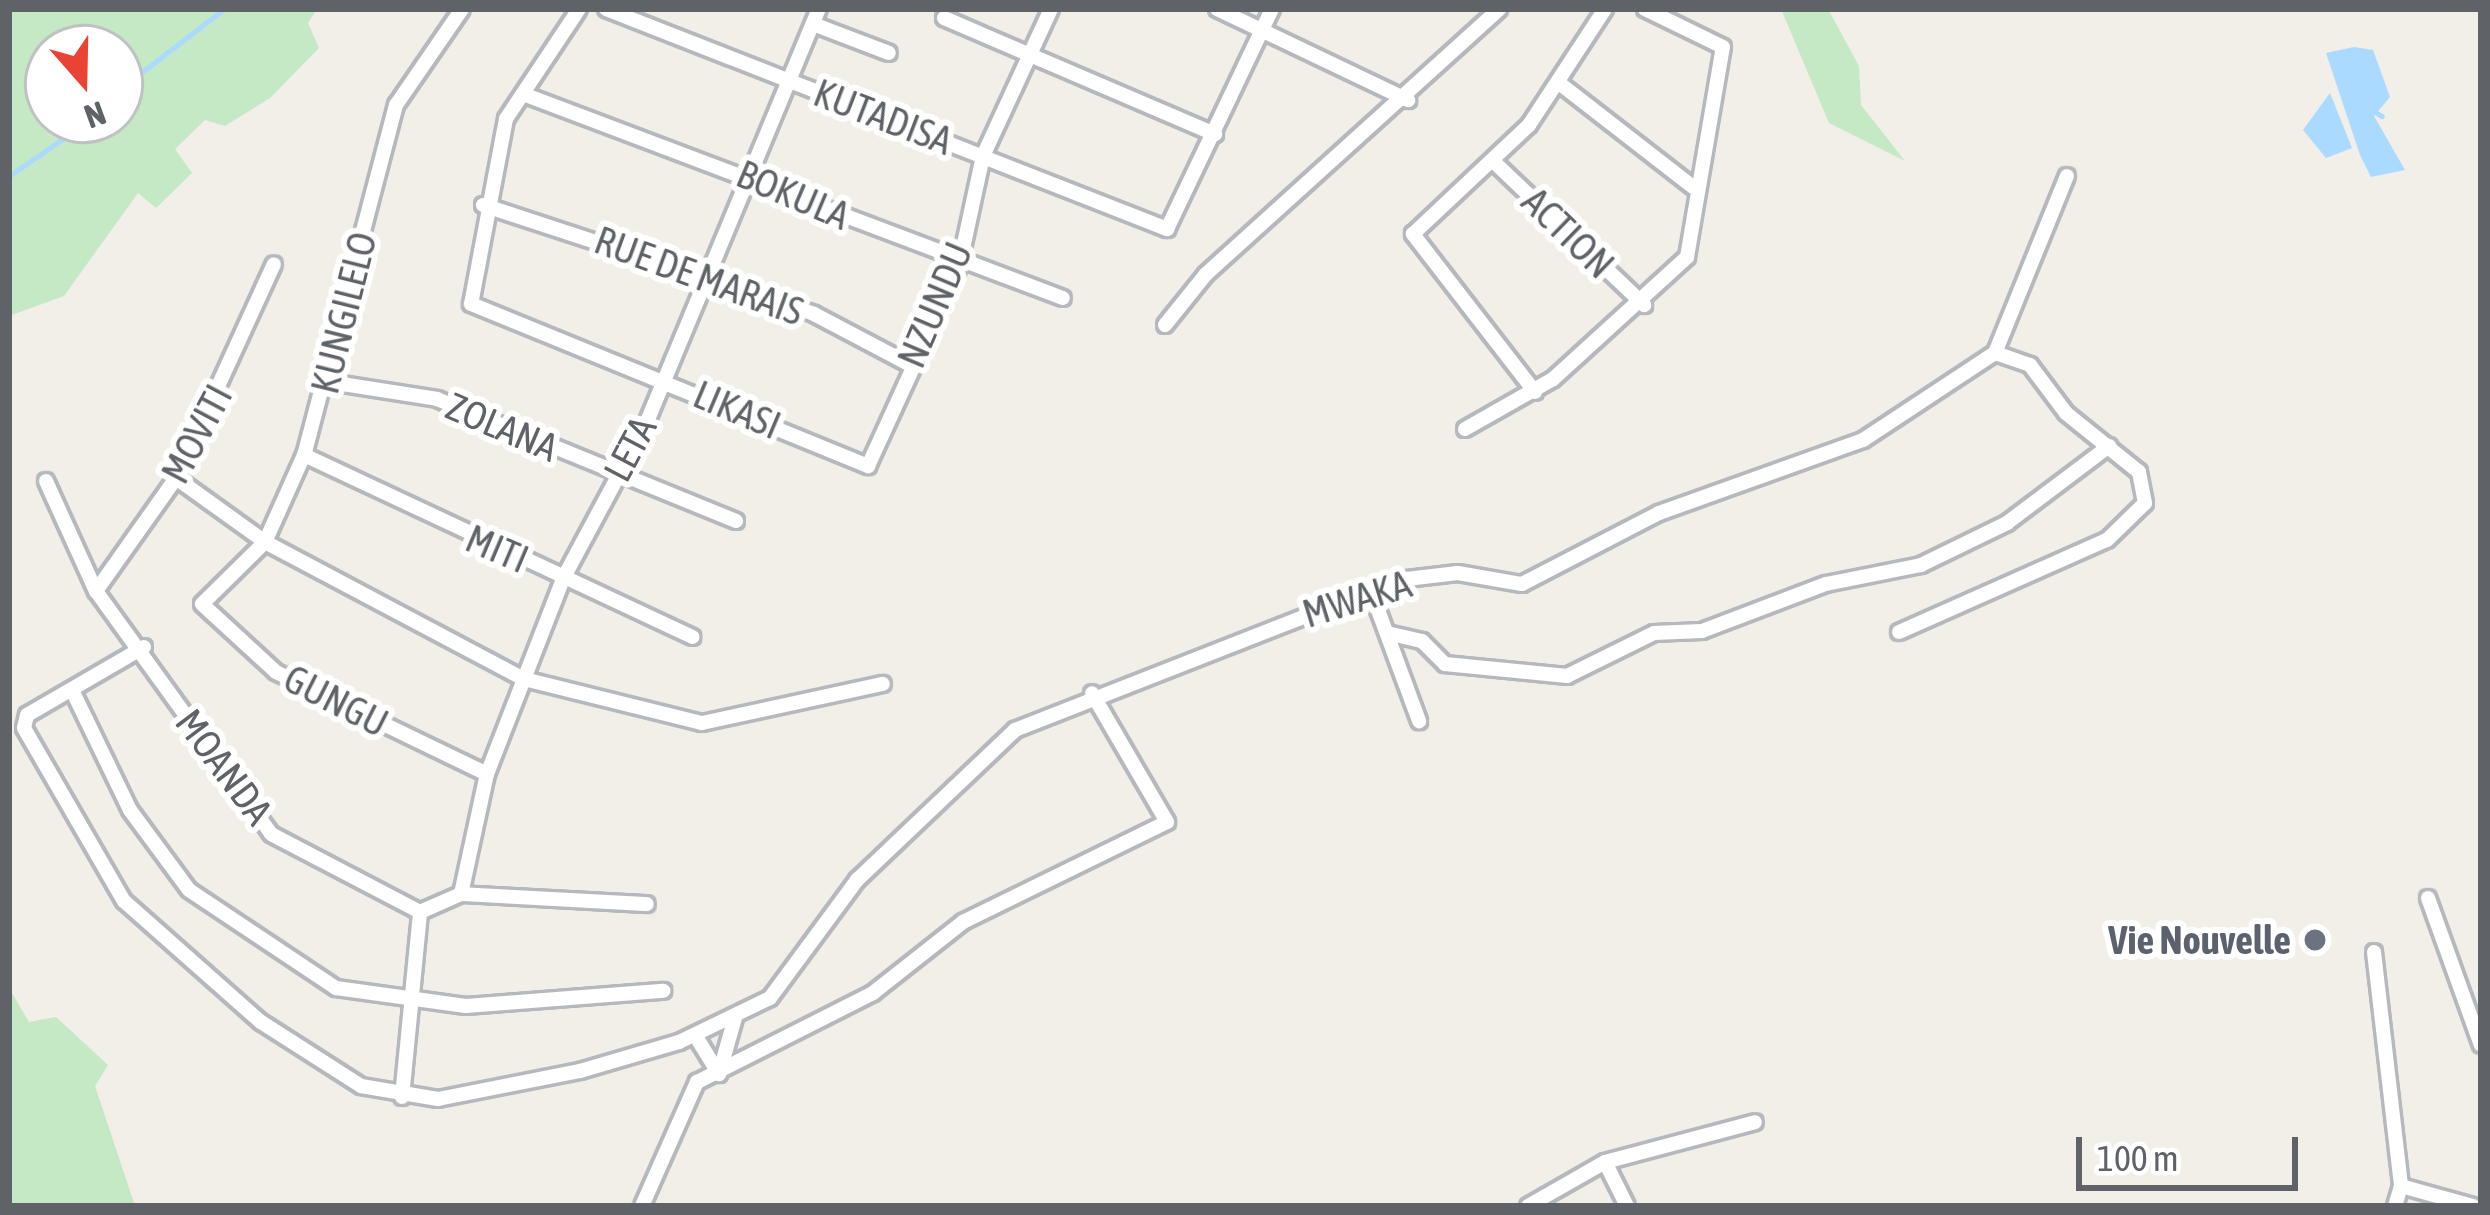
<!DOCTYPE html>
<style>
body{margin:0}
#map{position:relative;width:2490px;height:1215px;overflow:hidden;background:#f1efe8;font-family:"Asap Condensed",sans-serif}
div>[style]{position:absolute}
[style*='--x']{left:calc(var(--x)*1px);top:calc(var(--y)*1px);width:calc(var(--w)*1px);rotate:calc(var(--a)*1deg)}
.green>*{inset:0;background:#c5e8c5}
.water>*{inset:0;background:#aadaff}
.stream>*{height:4.5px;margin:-2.25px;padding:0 2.25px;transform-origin:2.25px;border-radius:2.25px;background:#aadaff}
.roads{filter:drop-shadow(3px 0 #b5b8bc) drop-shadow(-3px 0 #b5b8bc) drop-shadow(0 3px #b5b8bc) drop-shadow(0 -3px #b5b8bc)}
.minor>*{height:14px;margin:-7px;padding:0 7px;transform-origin:7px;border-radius:7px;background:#fff}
.dots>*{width:33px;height:33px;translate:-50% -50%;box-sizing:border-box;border:6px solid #fff;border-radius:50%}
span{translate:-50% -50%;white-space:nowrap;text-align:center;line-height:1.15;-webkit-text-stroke:12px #fff;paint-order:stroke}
.street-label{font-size:39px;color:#5f6368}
.worship-label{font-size:39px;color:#5b616d;font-weight:700}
.right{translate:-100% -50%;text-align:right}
.frame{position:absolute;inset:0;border:12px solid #5f6368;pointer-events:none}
.north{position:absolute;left:24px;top:24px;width:120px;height:120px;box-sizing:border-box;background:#fff;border:3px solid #bfc1c3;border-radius:50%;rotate:160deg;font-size:33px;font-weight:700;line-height:48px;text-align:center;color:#5f6368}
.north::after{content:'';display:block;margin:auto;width:42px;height:54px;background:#ea4335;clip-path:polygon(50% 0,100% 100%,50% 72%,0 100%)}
.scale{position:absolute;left:2076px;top:1137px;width:222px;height:54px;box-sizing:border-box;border:6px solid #5f6368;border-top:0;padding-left:15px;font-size:36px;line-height:42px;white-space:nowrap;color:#5f6368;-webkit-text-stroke:9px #fff;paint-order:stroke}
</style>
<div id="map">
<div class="green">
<i style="clip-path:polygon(evenodd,9px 9px,317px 9px,308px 23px,319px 48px,270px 98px,225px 126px,205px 120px,175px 149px,192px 173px,156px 208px,138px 193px,64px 296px,9px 316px,9px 9px,120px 48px,120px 120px,48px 120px,48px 48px,120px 48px)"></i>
<i style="clip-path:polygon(1781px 9px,1828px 9px,1859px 66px,1861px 105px,1905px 161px,1829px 123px)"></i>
<i style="clip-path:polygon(9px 988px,29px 1022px,56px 1017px,108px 1065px,95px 1086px,135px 1206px,9px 1206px)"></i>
</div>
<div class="water">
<i style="clip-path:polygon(2354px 47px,2373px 50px,2390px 97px,2374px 116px,2405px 170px,2371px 177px,2360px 155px,2326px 53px)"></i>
<i style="clip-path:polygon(2330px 93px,2352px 148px,2326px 158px,2303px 130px)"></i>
</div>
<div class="stream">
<i style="--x:120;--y:89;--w:131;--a:-37.6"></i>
<i style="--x:2375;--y:112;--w:8;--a:30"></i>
<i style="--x:9;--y:176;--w:98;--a:-34.7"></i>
</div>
<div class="roads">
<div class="minor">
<i style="--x:462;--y:9;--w:116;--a:124.5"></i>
<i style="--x:396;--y:105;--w:362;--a:104.7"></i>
<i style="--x:304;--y:455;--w:95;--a:114.1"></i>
<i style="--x:265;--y:542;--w:88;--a:135.5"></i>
<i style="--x:202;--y:604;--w:100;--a:42.6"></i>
<i style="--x:276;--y:672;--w:234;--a:25.8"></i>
<i style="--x:579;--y:9;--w:132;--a:123.6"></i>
<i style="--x:506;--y:119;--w:188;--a:100.7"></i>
<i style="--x:471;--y:304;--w:429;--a:22.2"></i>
<i style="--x:868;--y:466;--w:219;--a:-65.4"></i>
<i style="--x:959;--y:267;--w:114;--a:-77.8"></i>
<i style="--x:983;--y:156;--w:162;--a:-65.2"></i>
<i style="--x:606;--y:9;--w:603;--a:21.41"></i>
<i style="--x:1167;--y:229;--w:244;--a:-64.5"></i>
<i style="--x:1217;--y:9;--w:212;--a:25.5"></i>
<i style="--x:944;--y:18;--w:295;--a:23.2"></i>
<i style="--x:813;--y:24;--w:81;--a:20.9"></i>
<i style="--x:1559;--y:83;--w:170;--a:37.8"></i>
<i style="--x:523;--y:94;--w:577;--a:20.7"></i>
<i style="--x:1493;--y:161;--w:209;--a:43.6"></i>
<i style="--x:483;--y:205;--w:348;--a:18.2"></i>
<i style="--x:814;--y:314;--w:105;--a:27.8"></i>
<i style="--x:1165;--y:325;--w:65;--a:-51.2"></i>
<i style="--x:1206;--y:274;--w:395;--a:-42.1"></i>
<i style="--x:329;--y:382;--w:109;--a:8.9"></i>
<i style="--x:437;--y:399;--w:323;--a:22.2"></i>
<i style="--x:1535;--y:392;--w:200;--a:-127.7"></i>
<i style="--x:1413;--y:234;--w:159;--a:-43.2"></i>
<i style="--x:1529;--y:125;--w:139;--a:-56.8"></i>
<i style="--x:1465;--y:429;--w:101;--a:-29.6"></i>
<i style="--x:1553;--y:379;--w:181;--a:-42.3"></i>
<i style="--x:1687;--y:257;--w:213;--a:-80.3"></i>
<i style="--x:1723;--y:47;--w:87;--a:-154"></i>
<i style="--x:304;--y:455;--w:429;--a:25.1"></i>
<i style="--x:176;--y:478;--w:110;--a:35.7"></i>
<i style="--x:265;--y:542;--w:293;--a:27.9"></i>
<i style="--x:524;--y:679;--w:183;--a:13.9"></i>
<i style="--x:702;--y:723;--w:185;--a:-12.2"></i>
<i style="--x:46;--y:481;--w:121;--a:65.6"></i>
<i style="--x:96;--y:591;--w:299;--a:54.2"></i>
<i style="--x:271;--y:834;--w:168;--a:27.6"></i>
<i style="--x:420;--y:912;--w:45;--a:-23.7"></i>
<i style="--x:461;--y:894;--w:186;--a:3.1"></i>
<i style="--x:96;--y:591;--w:138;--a:-54.7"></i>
<i style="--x:176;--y:478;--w:235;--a:-65.4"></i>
<i style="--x:1371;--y:591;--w:139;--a:69.7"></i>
<i style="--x:1899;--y:632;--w:227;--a:-23.9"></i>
<i style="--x:2107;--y:540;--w:53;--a:-44.2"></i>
<i style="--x:2145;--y:503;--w:32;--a:-101"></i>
<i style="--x:2139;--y:472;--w:94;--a:-141.1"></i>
<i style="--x:2066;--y:413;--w:60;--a:-126.9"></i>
<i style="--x:2030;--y:365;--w:37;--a:-161"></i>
<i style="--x:1387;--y:633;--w:36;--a:13"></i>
<i style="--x:1422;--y:641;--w:33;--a:45"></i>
<i style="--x:1445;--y:664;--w:123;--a:5.6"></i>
<i style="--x:1567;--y:676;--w:97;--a:-26.3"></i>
<i style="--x:1654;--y:633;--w:48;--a:-2.4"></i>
<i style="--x:1702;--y:631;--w:133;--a:-20.8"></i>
<i style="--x:1826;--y:584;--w:97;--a:-11.3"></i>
<i style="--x:1921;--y:565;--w:96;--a:-26"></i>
<i style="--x:2007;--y:523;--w:128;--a:-37"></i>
<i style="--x:144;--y:647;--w:135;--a:149.8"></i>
<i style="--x:27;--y:715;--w:13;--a:103"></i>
<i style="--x:24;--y:728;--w:200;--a:60"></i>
<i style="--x:124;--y:901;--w:183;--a:41.5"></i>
<i style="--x:261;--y:1022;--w:119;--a:32.6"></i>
<i style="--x:361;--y:1086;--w:78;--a:9.6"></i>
<i style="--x:438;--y:1099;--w:145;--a:-11.2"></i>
<i style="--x:580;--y:1071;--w:103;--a:-16.3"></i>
<i style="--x:679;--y:1042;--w:101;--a:-25.8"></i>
<i style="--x:770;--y:998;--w:147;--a:-53.6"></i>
<i style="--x:857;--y:880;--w:218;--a:-43.5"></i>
<i style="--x:1015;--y:730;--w:411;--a:-21.4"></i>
<i style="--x:1398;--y:580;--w:60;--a:-6.7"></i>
<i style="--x:1458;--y:573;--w:65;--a:9.8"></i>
<i style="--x:1522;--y:584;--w:154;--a:-27.4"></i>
<i style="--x:1659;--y:513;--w:217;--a:-19.7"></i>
<i style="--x:1863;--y:440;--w:158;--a:-33.4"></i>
<i style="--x:1995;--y:353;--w:191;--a:-67.9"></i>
<i style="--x:72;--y:690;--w:133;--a:64.2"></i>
<i style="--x:130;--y:810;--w:99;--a:53.6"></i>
<i style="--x:189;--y:890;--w:177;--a:33.7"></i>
<i style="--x:336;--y:988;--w:131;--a:7.9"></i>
<i style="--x:466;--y:1006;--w:198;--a:-4.4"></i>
<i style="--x:461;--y:894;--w:123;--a:-77.8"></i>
<i style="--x:487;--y:774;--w:212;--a:-68.7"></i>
<i style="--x:564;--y:577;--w:174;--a:-61.8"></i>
<i style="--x:646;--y:424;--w:450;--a:-67.4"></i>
<i style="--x:2428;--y:898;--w:156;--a:70.2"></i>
<i style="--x:2374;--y:952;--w:236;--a:83.4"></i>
<i style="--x:695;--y:1035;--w:46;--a:58.4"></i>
<i style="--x:719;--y:1074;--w:58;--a:-74.1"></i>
<i style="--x:402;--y:1097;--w:186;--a:-84.4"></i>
<i style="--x:1605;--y:1162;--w:155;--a:-14.9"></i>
<i style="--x:642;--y:1206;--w:136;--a:-66.1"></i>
<i style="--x:697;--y:1082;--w:197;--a:-26.8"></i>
<i style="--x:873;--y:993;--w:115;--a:-38.3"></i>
<i style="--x:963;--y:922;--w:227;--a:-26.1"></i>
<i style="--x:1167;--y:822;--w:149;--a:-120.2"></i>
<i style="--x:1528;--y:1206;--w:89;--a:-29.7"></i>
<i style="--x:1605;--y:1162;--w:49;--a:63.4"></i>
<i style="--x:2395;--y:1206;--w:21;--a:-73"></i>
<i style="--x:2401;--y:1186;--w:75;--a:15.5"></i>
</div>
</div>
<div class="dots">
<i style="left:2315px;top:940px;background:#6b7280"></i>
</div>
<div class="street-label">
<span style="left:883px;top:117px;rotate:21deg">KUTADISA</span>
<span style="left:793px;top:195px;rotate:23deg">BOKULA</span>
<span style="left:1568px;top:233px;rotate:44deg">ACTION</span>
<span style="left:699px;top:276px;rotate:20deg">RUE DE MARAIS</span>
<span style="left:935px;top:305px;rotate:-67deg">NZUNDU</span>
<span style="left:344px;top:313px;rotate:-76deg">KUNGILELO</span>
<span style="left:737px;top:410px;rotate:23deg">LIKASI</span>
<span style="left:502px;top:427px;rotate:23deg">ZOLANA</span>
<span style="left:197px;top:434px;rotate:-62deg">MOVITI</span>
<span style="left:630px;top:449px;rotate:-62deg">LETA</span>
<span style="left:497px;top:549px;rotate:23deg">MITI</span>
<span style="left:1357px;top:599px;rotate:-17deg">MWAKA</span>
<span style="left:336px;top:701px;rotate:27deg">GUNGU</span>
<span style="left:224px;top:767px;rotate:53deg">MOANDA</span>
</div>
<div class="worship-label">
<span class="right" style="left:2291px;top:940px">Vie Nouvelle</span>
</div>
<div class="frame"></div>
<div class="north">N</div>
<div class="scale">100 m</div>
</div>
